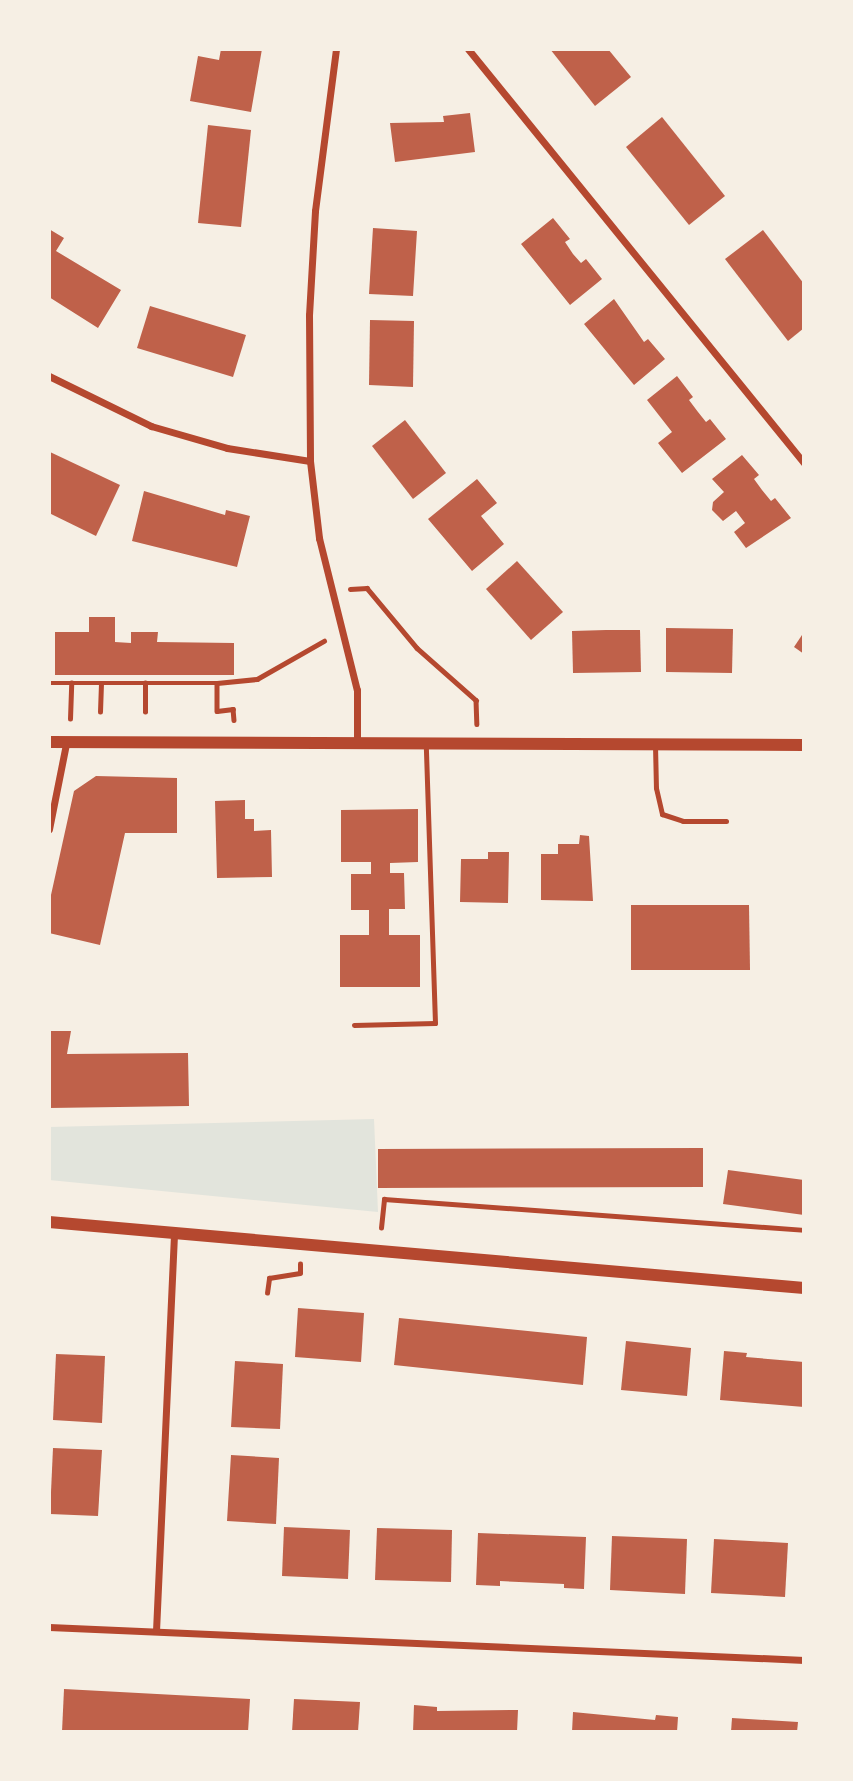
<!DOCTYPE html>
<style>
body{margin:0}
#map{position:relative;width:853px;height:1781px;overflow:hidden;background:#f6efe4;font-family:Poppins,sans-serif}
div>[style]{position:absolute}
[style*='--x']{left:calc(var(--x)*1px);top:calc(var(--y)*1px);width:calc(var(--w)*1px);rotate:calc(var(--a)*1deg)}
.green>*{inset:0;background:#e2e4dc}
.building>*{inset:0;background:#bf614a}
.path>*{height:4.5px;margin:-2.25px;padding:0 2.25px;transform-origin:2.25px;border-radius:2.25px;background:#b5482f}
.service>*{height:5px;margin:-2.5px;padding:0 2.5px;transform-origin:2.5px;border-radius:2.5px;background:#b5482f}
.minor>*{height:7px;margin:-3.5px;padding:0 3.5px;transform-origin:3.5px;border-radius:3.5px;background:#b5482f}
.tertiary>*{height:12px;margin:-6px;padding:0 6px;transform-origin:6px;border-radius:6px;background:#b5482f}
span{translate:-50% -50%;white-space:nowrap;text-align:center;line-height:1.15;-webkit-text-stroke:5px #f6efe4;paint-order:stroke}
.frame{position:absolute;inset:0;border:51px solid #f6efe4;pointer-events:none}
</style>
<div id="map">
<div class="green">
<i style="clip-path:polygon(374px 1119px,378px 1212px,49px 1180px,49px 1127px)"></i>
</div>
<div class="building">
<i style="clip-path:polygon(221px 49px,262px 49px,251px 112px,190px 101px,198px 56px,219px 60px)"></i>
<i style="clip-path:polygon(550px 49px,608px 49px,631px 77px,595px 106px)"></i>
<i style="clip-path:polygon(470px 113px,475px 152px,395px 162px,390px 123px,444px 122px,443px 116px)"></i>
<i style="clip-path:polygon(662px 117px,725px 196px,689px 225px,626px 147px)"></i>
<i style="clip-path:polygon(208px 125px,251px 130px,241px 227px,198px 223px)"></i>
<i style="clip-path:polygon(553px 218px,570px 239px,565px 242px,573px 254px,581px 263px,586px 259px,602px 279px,570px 305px,521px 244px)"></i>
<i style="clip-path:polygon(373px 228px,417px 231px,413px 296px,369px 294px)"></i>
<i style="clip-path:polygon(49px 229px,64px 238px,56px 251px,121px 290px,98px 328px,49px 297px)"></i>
<i style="clip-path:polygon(763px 230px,804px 284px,804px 328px,788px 341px,725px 259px)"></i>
<i style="clip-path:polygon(614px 299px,644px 342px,648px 339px,665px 359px,634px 385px,584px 324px)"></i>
<i style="clip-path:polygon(150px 306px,246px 335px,233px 377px,137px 348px)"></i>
<i style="clip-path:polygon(370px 320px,414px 321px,413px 387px,369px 385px)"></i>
<i style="clip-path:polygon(677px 376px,693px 397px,689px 400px,698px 412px,706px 422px,710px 419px,726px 439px,682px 473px,658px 443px,672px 432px,647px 400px)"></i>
<i style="clip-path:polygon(405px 420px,446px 473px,413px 499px,372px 446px)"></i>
<i style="clip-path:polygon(50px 452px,120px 485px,96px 536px,49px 513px)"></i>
<i style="clip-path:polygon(742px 455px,759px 475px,754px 479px,762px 490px,771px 501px,775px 498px,791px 518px,746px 548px,734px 532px,745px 523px,736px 511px,723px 521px,712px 510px,713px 502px,724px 492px,712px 479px)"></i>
<i style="clip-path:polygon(477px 479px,497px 503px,481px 516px,504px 544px,472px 571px,428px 519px)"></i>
<i style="clip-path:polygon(144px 491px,225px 515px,226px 510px,250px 516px,237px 567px,132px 541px)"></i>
<i style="clip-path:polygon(517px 561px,563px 612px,531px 640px,486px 589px)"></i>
<i style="clip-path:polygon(89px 617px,115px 617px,115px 642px,131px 643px,131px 632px,158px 632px,157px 642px,234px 643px,234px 675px,55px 675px,55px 632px,89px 632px)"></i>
<i style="clip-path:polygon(666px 628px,733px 629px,732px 673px,666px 672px)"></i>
<i style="clip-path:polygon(606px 630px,640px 630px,641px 672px,573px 673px,572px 631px)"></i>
<i style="clip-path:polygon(804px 632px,804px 654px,794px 647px)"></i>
<i style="clip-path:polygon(96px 776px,177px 778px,177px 833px,125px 833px,100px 945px,49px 933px,49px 904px,74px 791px)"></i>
<i style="clip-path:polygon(245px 800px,245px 819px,254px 819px,254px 831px,271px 830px,272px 877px,217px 878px,215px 801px)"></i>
<i style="clip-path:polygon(418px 809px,418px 862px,390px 863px,390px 873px,404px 873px,405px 909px,389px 909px,389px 935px,420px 935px,420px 987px,340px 987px,340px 935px,369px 935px,369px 910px,351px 910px,351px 874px,371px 874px,371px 862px,341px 862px,341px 810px)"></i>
<i style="clip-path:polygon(580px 835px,589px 836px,593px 901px,541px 900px,541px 854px,558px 854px,558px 844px,579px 844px)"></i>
<i style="clip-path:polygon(488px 852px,509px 852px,508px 903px,460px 902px,461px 859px,488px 859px)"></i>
<i style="clip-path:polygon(631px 905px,749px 905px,750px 970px,631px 970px)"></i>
<i style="clip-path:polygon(49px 1031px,71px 1031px,67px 1054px,188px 1053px,189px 1106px,49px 1108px)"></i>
<i style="clip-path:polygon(703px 1148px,703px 1187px,378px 1188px,378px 1149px)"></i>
<i style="clip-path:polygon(728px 1170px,804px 1180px,804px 1215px,723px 1204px)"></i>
<i style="clip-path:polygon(298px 1308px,364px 1313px,361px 1362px,295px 1357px)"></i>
<i style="clip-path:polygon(399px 1318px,587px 1337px,583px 1385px,394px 1365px)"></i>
<i style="clip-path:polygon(626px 1341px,691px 1348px,687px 1396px,621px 1390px)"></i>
<i style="clip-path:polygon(724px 1351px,747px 1353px,746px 1357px,804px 1362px,804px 1407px,720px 1400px)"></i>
<i style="clip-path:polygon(56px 1354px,105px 1356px,102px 1423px,53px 1420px)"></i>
<i style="clip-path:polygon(235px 1361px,283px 1364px,280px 1429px,231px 1427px)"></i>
<i style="clip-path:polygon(53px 1448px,102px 1450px,98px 1516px,50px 1514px)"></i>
<i style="clip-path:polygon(231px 1455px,279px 1458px,276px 1524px,227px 1521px)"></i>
<i style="clip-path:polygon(284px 1527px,350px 1530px,348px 1579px,282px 1576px)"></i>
<i style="clip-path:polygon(377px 1528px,452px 1530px,451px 1582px,375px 1580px)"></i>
<i style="clip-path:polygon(478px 1533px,586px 1537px,584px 1589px,564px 1588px,564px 1584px,500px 1581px,500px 1586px,476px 1585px)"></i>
<i style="clip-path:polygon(612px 1536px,687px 1539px,685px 1594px,610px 1590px)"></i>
<i style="clip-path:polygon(714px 1539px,788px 1543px,785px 1597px,711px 1593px)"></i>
<i style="clip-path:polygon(64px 1689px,250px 1699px,248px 1732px,62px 1732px)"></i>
<i style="clip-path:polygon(294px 1699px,360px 1702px,358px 1732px,292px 1732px)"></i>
<i style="clip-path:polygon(414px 1705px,437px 1707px,437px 1711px,518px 1710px,517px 1732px,413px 1732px)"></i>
<i style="clip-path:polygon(573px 1712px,655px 1720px,656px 1715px,678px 1717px,677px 1732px,572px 1732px)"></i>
<i style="clip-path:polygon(732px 1718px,798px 1722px,797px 1732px,731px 1732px)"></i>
</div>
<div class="path">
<i style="--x:350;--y:589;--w:17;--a:-3"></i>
<i style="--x:367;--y:588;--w:78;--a:50.2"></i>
<i style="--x:417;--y:648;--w:79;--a:41.4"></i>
<i style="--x:476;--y:700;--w:24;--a:88"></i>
<i style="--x:49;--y:683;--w:168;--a:0"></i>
<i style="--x:217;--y:683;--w:40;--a:-5.7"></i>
<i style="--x:257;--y:679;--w:77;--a:-29.6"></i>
<i style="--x:217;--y:683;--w:28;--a:90"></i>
<i style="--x:217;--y:711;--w:16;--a:-7"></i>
<i style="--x:233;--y:709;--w:11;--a:85"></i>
<i style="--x:100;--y:712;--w:28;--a:-88"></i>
<i style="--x:145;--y:712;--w:29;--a:-90"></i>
<i style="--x:70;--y:719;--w:36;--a:-88"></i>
<i style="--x:381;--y:1228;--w:29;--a:-84"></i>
<i style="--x:384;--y:1199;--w:421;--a:4.2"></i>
<i style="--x:267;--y:1293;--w:15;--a:-82"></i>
<i style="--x:269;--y:1278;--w:31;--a:-9"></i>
<i style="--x:300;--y:1273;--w:9;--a:-90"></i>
</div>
<div class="service">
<i style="--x:655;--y:745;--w:43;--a:88.7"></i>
<i style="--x:656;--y:788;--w:27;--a:77"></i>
<i style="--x:662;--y:814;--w:22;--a:18"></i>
<i style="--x:683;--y:821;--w:43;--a:0"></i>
<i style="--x:354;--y:1025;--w:81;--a:-1.4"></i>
<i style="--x:435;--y:1023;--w:277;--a:-91.9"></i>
</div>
<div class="minor">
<i style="--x:336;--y:49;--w:163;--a:97.4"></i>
<i style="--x:315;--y:211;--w:104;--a:93.3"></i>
<i style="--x:309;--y:315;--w:146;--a:89.6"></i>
<i style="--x:310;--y:461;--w:78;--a:83.3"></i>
<i style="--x:319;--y:538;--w:157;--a:76"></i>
<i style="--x:357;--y:690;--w:55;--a:90"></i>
<i style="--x:468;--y:49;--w:533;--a:50.94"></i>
<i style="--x:49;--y:376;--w:114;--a:26.1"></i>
<i style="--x:151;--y:426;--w:79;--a:16.1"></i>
<i style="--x:227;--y:448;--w:84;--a:8.9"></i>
<i style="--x:49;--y:829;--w:87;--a:-78.7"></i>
<i style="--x:49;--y:1627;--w:756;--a:2.5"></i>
<i style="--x:156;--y:1631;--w:399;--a:-87.4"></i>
</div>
<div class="tertiary">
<i style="--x:49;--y:742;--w:755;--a:0.23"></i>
<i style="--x:49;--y:1222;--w:758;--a:5"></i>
</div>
<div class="frame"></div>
</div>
